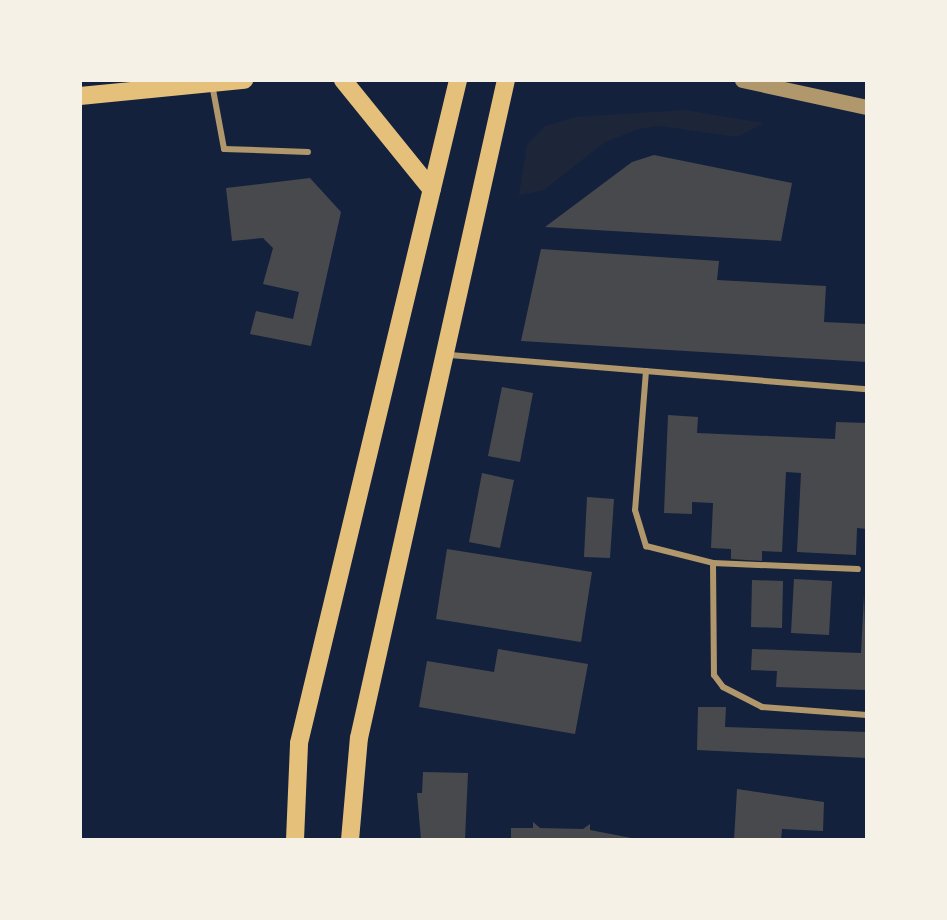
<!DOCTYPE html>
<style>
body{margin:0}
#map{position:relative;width:947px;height:920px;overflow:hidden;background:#14213d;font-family:Mulish,sans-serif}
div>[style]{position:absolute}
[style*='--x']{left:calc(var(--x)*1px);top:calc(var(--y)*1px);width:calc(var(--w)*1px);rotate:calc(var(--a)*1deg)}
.green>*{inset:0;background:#1d2539}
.building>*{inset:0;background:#48494c}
.service>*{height:6px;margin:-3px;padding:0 3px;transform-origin:3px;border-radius:3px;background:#b1986c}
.tertiary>*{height:15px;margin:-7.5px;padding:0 7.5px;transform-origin:7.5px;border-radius:7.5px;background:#b1986c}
.secondary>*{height:18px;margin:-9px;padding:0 9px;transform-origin:9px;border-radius:9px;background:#e5c07b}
span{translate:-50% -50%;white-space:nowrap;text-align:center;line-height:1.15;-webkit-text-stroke:10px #f6f1e7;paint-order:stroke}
.frame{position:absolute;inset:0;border:82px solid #f6f1e7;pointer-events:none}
</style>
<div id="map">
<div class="green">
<i style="clip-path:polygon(685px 110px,764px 123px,737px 137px,659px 126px,639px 129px,605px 142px,544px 190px,519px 195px,527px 145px,545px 126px,576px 117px)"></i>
</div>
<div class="building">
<i style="clip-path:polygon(654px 155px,792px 183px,781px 241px,545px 227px,632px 162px)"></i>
<i style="clip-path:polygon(310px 178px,341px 212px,311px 346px,250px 334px,256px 311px,293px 319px,299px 292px,263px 284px,273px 248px,263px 238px,232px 241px,226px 188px)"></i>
<i style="clip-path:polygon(541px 249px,719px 261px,717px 280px,826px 286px,824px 322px,867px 324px,867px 362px,521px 341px)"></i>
<i style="clip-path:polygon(502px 387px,533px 393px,520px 462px,488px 456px)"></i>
<i style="clip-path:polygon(668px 415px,698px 417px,697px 433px,835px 439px,836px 422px,867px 423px,867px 529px,857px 528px,856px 555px,797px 552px,801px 473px,786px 472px,782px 552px,762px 551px,762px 561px,731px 559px,731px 549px,711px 548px,713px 503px,692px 502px,692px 514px,664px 513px)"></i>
<i style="clip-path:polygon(482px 473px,514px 480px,500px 548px,469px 542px)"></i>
<i style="clip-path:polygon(587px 497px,614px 499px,610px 558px,584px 557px)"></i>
<i style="clip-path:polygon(447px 549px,592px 572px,581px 642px,436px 619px)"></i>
<i style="clip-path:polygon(794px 579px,832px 581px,829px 635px,791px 633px)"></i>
<i style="clip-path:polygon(752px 580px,783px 581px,782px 628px,751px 627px)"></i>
<i style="clip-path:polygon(864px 595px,867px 690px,776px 687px,777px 671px,751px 670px,752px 649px,861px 653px)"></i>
<i style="clip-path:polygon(498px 649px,588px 664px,575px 734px,419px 707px,427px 661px,494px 672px)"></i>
<i style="clip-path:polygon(698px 707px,726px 707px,725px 727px,867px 732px,867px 758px,697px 750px)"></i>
<i style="clip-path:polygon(423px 772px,468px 773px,465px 840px,421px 840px,417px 793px,422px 793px)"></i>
<i style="clip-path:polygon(737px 789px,824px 802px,823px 831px,782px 829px,781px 840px,734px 840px)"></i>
<i style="clip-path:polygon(533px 822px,540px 828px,583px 829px,590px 824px,590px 830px,642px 840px,511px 840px,511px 828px,533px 828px)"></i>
</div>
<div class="service">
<i style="--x:212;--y:84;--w:66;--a:79.5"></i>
<i style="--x:224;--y:149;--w:84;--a:2"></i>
<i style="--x:450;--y:355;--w:418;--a:4.7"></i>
<i style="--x:646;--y:371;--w:139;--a:94.5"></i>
<i style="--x:635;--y:510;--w:38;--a:73"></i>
<i style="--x:646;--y:546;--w:69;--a:14.2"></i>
<i style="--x:713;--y:563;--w:145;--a:2.4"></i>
<i style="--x:713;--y:563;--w:112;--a:89.5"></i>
<i style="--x:714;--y:675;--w:15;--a:53"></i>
<i style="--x:723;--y:687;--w:44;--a:27.1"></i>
<i style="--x:762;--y:707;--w:105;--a:4.4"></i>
</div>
<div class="tertiary">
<i style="--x:742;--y:80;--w:128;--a:12.2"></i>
</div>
<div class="secondary">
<i style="--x:343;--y:80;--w:141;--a:51"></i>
<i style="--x:80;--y:96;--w:165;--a:-5.6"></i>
<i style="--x:295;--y:840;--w:97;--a:-87.6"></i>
<i style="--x:299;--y:743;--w:682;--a:-76.51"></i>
<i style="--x:350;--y:840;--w:102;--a:-85"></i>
<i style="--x:359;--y:738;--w:674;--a:-77.41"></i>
</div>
<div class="frame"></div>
</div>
